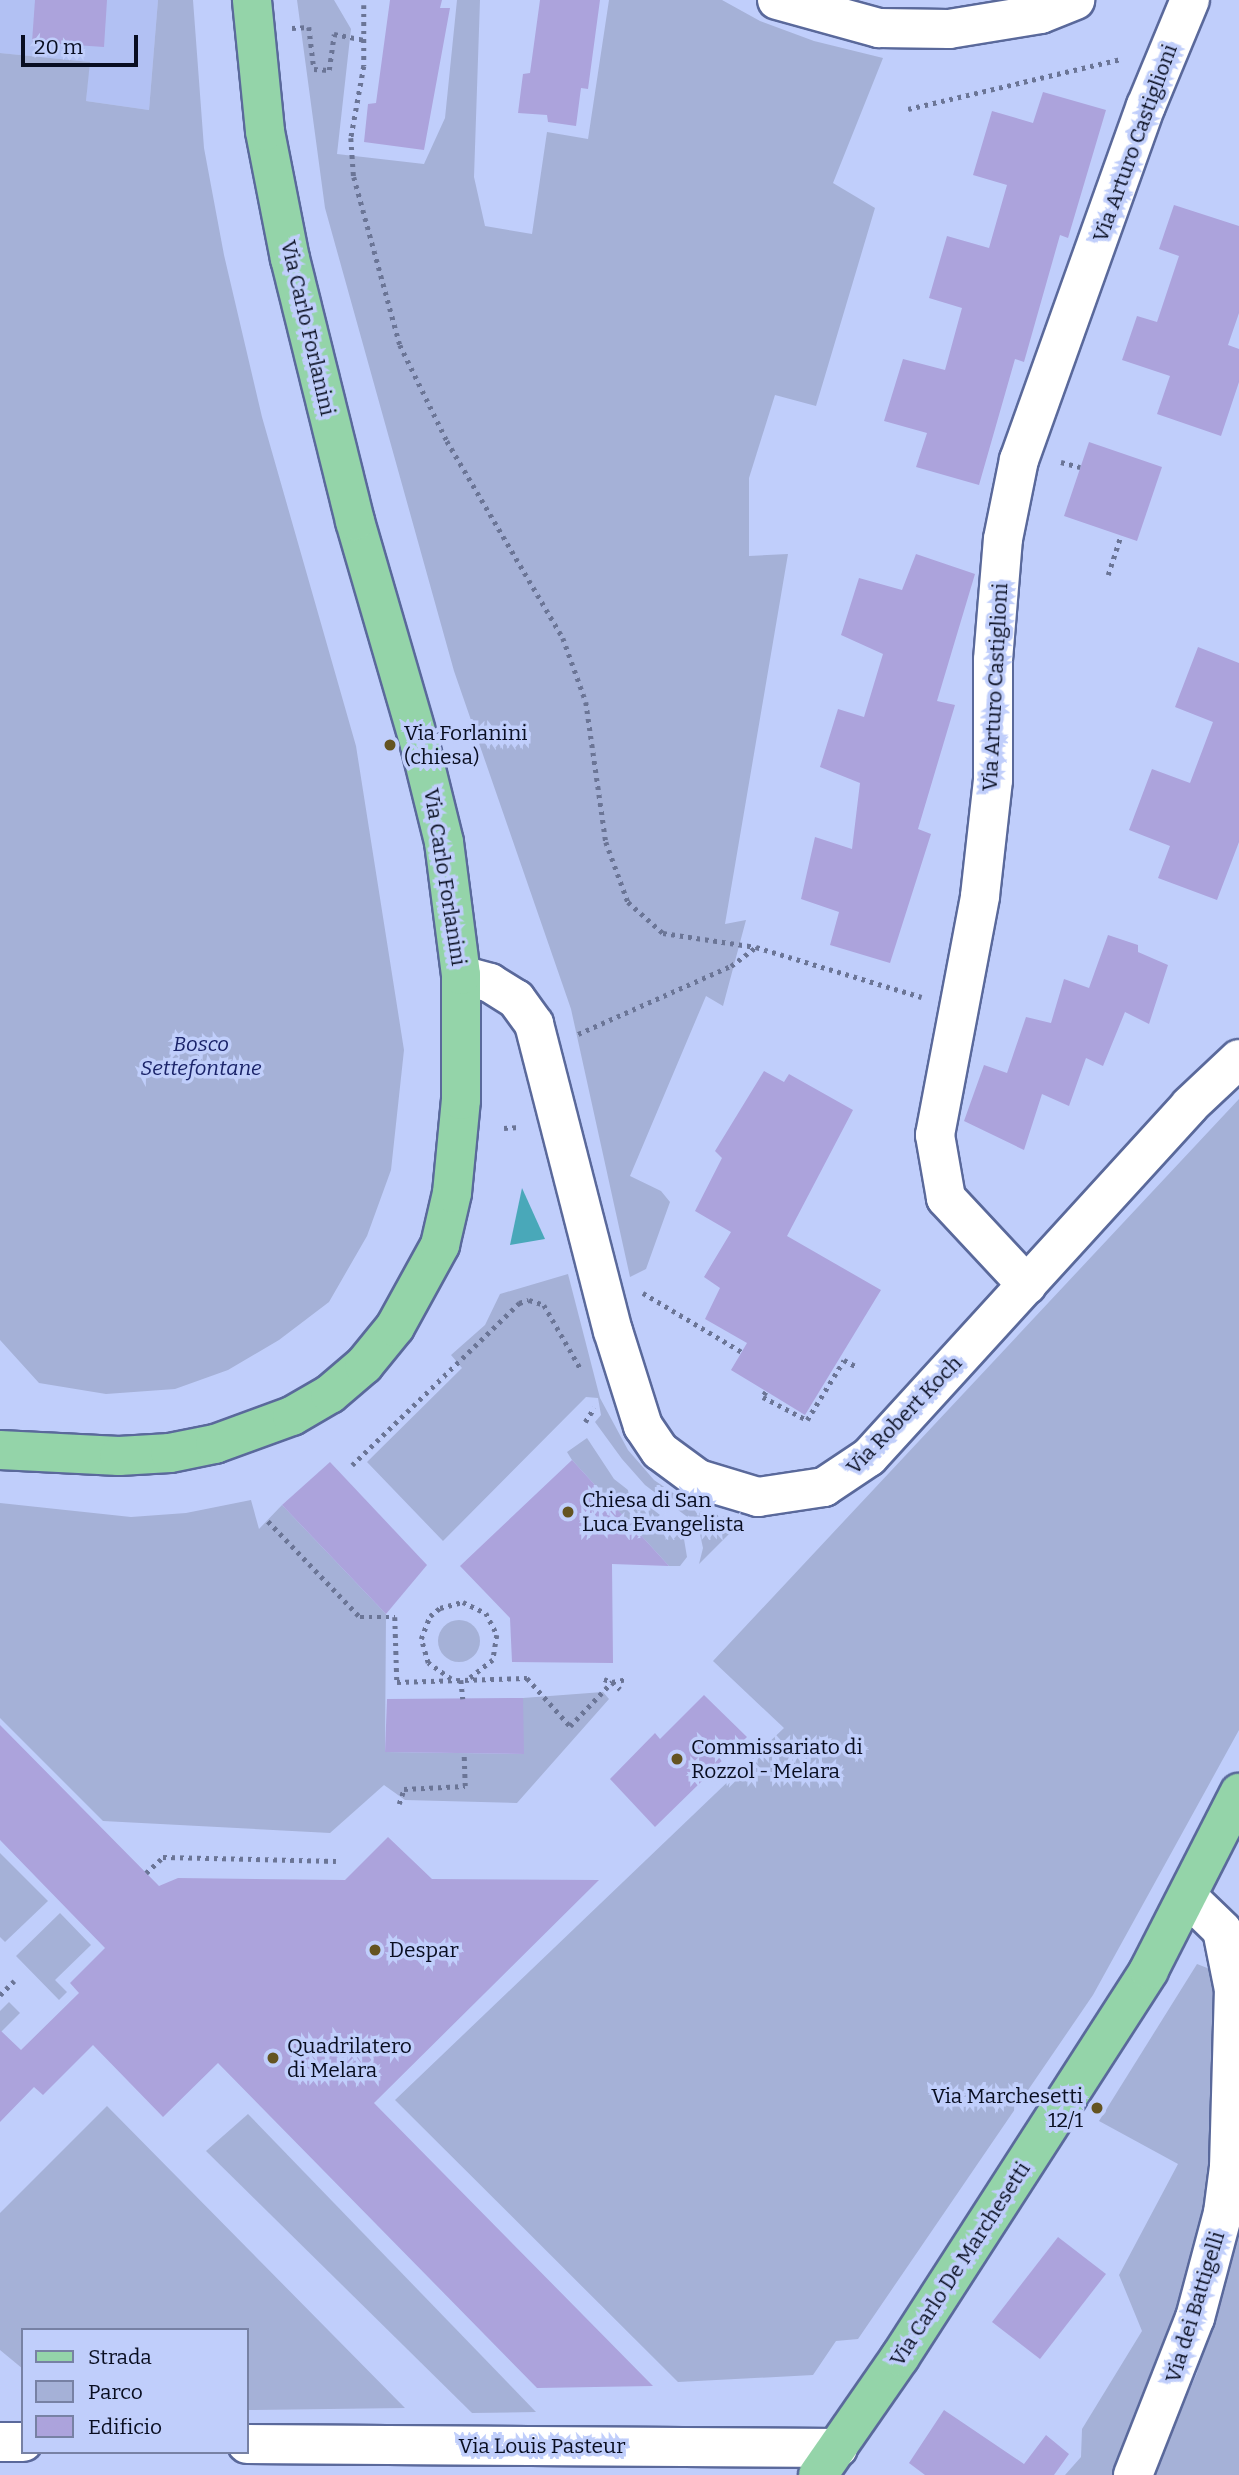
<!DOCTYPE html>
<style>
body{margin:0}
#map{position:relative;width:1239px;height:2475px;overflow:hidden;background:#c0cefb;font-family:Bitter,serif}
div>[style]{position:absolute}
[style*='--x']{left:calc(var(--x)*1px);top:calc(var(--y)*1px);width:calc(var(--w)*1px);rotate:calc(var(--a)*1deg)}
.built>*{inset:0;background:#b2c1f3}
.green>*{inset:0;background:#a5b1d7}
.round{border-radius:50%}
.water>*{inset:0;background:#49a8b9}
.building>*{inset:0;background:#aca3dc}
.path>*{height:4.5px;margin-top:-2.25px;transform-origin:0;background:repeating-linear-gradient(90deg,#6b7596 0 3.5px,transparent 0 8.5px)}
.roads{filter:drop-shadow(2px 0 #5a699b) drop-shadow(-2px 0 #5a699b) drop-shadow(0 2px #5a699b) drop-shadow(0 -2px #5a699b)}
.minor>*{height:38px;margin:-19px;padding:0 19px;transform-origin:19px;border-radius:19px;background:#fff}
.major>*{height:38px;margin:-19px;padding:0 19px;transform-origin:19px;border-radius:19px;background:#94d4a9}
.dots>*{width:19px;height:19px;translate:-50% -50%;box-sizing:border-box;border:4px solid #c0cefb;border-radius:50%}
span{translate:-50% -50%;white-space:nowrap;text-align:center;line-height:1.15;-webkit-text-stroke:7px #c0cefb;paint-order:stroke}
.street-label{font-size:21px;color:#090e21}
.poi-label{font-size:21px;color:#090e21}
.left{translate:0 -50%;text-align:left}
.right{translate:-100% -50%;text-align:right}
.park-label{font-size:21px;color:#1a2369;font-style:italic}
.legend{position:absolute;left:21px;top:2328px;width:228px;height:126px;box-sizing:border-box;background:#c0cefb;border:2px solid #7781a4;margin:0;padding:9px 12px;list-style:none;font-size:21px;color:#090e21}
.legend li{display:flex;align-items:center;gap:14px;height:35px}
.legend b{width:35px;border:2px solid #7781a4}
.scale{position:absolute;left:21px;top:35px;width:117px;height:32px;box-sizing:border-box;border:4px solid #090e21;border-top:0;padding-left:9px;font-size:21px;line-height:24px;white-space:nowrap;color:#090e21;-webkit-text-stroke:5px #c0cefb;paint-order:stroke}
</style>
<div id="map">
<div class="built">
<i style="clip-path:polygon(0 0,158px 0,149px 110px,86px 101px,89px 62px,0 53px)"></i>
</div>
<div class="green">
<i style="clip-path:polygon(158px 0,193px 0,204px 148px,224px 255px,262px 417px,356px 746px,404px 1050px,391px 1170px,367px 1236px,329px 1302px,279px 1340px,228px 1370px,175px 1389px,106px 1394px,39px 1383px,0 1340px,0 53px,90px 62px,86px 101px,149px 110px)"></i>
<i style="clip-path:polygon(297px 0,334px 0,351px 29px,337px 154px,424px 164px,445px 118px,457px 0,480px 0,474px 177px,485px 226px,532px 234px,547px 132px,588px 139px,609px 0,722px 0,760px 21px,814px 41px,883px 58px,833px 183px,875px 208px,816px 406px,775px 395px,749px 478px,749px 556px,788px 554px,725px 924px,746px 920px,723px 1006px,706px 996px,630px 1176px,661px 1191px,670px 1202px,646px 1269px,630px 1277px,571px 1009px,454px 671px,325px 208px)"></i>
<i style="clip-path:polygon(1239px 1099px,1239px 1730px,1093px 1995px,858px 2339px,836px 2341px,813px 2375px,678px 2382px,395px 2100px,784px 1728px,713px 1661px)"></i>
<i style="clip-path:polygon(568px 1274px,600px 1398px,628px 1450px,654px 1480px,679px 1497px,710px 1513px,742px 1521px,699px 1564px,703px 1548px,698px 1525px,645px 1485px,622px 1459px,595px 1422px,601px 1415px,598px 1398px,586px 1397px,443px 1541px,367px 1462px,462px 1368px,451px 1355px,485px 1325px,500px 1294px)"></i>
<i style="clip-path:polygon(587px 1438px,614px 1479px,683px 1533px,687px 1557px,680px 1566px,669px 1566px,572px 1460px,567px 1452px)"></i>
<i style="clip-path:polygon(251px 1500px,259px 1529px,282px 1505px,386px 1614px,385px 1752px,523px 1754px,523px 1698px,603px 1692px,609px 1699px,517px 1803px,405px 1800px,384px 1785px,330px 1833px,103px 1821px,0 1718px,0 1503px,131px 1517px,186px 1513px)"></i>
<i class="round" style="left:438px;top:1620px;width:42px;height:42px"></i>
<i style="clip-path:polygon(0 1853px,48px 1901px,5px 1942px,0 1937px)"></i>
<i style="clip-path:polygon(60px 1913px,91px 1945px,55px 1980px,67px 1992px,59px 2000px,16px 1956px)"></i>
<i style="clip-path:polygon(1197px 1964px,1215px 1971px,1211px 2202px,1169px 2348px,1114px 2475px,1065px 2475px,1081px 2457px,1082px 2429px,1142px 2331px,1119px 2275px,1178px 2164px,1099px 2121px)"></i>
<i style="clip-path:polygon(9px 2002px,20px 2013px,0 2033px,0 2011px)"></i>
<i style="clip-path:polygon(107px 2106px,405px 2408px,247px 2410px,247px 2330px,23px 2330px,23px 2369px,0 2350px,0 2213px)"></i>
<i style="clip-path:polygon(248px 2114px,536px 2412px,472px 2413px,206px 2151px)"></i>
<i style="clip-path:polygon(1239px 2208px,1239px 2475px,1152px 2475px,1197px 2373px)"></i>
</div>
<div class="water">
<i style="clip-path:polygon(522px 1188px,545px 1239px,510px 1245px)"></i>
</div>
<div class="building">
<i style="clip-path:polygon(35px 0,107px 0,104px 47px,32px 42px)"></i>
<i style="clip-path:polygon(390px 0,442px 0,440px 8px,450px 8px,424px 150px,364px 142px,368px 104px,376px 103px)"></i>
<i style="clip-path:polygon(540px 0,600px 0,588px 89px,581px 88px,576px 126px,548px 122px,547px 115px,518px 113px,523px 74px,530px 73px)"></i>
<i style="clip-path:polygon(1043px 92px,1106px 110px,1068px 238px,1060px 235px,1024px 362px,1015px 359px,979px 485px,916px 467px,927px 433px,884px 421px,903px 359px,945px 370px,962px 308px,929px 298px,947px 236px,989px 248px,1007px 185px,973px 175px,992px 111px,1033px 123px)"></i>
<i style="clip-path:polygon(1174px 205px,1239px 226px,1239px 313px,1228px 345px,1239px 349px,1239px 382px,1221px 436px,1157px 414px,1170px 376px,1122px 360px,1137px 316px,1157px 322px,1179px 256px,1159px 249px)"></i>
<i style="clip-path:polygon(1089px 442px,1162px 467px,1137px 541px,1064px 516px)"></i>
<i style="clip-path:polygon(916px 554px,975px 574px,937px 701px,955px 705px,918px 829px,931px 834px,890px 963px,830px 945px,839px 912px,801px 899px,815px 837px,852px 849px,860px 783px,820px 767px,838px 709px,864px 717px,883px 654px,841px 635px,859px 578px,902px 590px)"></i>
<i style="clip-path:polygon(1198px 647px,1239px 663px,1239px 842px,1217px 900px,1158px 878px,1170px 846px,1129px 830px,1152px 769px,1190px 783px,1213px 722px,1175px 707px)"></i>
<i style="clip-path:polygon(1108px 935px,1138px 945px,1138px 952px,1168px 965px,1149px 1024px,1125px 1012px,1103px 1066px,1086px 1058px,1069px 1106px,1042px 1094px,1024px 1150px,964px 1121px,984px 1065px,1007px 1073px,1026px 1017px,1051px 1023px,1064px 979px,1089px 988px)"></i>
<i style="clip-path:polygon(764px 1071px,784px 1082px,789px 1074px,853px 1110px,787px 1236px,881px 1290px,805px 1415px,731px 1370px,747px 1343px,705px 1319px,720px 1288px,704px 1277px,731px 1232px,695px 1211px,722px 1158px,715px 1151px)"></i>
<i style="clip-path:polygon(572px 1460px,669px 1566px,612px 1564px,613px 1663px,512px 1662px,510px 1618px,460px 1566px)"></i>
<i style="clip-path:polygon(330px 1462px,427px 1565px,386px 1614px,282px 1505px)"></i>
<i style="clip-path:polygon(704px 1695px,747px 1737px,655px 1827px,610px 1779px,655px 1733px,660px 1739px)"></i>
<i style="clip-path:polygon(523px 1698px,524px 1754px,385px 1752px,387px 1699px)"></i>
<i style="clip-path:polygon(0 1725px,159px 1886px,178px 1878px,345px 1880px,388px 1837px,432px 1879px,599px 1880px,374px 2103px,653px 2386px,537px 2388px,218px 2063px,163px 2117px,93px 2045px,43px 2095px,34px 2087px,0 2122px,0 2030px,21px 2050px,79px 1993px,70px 1983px,105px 1948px,0 1840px)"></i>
<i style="clip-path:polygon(1058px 2237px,1106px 2274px,1040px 2359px,992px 2322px)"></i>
<i style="clip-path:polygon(944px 2410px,1024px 2464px,1046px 2435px,1069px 2454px,1054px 2475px,925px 2475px,909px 2463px)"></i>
</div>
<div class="path">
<i style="--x:364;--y:5;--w:61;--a:90"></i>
<i style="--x:364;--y:66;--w:73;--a:100.2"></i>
<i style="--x:351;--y:138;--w:39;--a:86"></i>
<i style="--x:354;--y:177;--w:174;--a:74.7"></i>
<i style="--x:400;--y:345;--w:107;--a:63.9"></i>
<i style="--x:447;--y:441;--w:229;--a:59.5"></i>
<i style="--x:563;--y:638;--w:68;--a:70.2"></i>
<i style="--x:586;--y:702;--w:141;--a:81.9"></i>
<i style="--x:606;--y:842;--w:64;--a:69.9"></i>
<i style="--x:628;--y:902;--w:47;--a:41.5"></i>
<i style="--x:663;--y:933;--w:94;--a:8.6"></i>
<i style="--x:292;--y:28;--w:17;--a:-3"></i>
<i style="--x:309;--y:27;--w:42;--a:83.2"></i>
<i style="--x:314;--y:69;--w:15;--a:4"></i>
<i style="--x:329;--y:70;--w:36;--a:-82"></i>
<i style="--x:334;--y:34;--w:32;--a:11"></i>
<i style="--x:908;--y:109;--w:220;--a:-13.2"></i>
<i style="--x:1061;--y:462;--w:20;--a:15"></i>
<i style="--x:1108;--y:575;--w:42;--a:-72"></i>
<i style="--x:578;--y:1034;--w:167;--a:-24"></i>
<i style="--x:731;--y:966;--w:31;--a:-37"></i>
<i style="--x:756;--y:947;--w:173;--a:16.8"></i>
<i style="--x:504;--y:1128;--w:16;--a:-4"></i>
<i style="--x:643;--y:1293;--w:115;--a:30.8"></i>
<i style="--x:766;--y:1392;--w:6;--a:121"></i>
<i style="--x:763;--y:1397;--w:50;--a:27.6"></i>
<i style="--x:807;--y:1420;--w:70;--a:-58.3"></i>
<i style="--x:844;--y:1360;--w:15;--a:28"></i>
<i style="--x:585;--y:1422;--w:17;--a:-57"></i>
<i style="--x:352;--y:1465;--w:233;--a:-44.1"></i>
<i style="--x:519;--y:1303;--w:10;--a:-17"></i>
<i style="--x:529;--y:1300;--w:16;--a:18"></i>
<i style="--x:544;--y:1305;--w:76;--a:60.1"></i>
<i style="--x:268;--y:1521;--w:133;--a:46.2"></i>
<i style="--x:360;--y:1617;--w:35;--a:0"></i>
<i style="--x:395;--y:1617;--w:65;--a:88.2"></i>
<i style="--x:397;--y:1682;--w:130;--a:-1.8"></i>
<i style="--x:527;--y:1678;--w:64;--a:48.1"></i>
<i style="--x:570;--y:1726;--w:61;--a:-46.3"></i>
<i style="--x:612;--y:1682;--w:11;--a:41"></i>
<i style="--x:451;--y:1679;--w:28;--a:-145"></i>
<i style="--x:428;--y:1663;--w:25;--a:-106"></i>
<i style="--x:421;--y:1639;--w:25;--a:-69"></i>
<i style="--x:430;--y:1616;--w:13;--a:-39"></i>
<i style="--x:440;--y:1608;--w:24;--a:-15"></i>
<i style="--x:463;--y:1602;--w:25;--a:26"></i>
<i style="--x:486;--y:1613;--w:25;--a:63"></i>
<i style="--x:497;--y:1635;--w:25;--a:99"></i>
<i style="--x:493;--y:1660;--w:29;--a:142"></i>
<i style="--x:604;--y:1679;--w:9;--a:21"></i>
<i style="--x:612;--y:1682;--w:15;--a:-11"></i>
<i style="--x:461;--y:1680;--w:19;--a:84"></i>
<i style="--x:399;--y:1804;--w:16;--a:-72"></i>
<i style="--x:404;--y:1789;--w:61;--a:-2.8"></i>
<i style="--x:465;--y:1786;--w:31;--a:-92"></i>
<i style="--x:146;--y:1873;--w:23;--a:-43"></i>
<i style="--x:163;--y:1857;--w:173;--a:1.3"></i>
<i style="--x:0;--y:1995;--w:20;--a:-45"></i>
</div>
<div class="roads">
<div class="minor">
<i style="--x:777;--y:0;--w:106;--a:15.4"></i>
<i style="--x:879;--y:28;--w:70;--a:0.8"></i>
<i style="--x:949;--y:29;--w:93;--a:-9.3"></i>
<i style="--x:1041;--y:14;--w:37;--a:-22"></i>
<i style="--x:461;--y:975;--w:30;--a:15"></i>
<i style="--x:490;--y:983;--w:31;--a:32"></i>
<i style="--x:516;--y:999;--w:31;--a:54"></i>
<i style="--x:534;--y:1024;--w:317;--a:75.6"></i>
<i style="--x:613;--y:1331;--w:100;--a:72.5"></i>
<i style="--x:643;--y:1426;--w:30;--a:56"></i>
<i style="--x:660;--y:1451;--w:47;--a:36.4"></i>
<i style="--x:698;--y:1479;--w:63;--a:16.7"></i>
<i style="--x:758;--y:1497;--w:67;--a:-8.6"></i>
<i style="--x:824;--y:1487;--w:54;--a:-33.7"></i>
<i style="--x:869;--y:1457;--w:476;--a:-47.6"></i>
<i style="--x:1190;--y:1105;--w:67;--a:-43.2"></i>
<i style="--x:1027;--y:1285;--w:119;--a:-133"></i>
<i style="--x:946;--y:1198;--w:64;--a:-99.9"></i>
<i style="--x:935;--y:1135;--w:243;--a:-79.3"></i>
<i style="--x:980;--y:896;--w:117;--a:-83.6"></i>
<i style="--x:993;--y:780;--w:120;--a:-90"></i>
<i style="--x:993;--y:660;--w:121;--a:-85.3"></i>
<i style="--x:1003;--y:539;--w:81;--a:-78.6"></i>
<i style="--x:1019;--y:460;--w:376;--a:-70.3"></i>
<i style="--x:1146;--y:106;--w:115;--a:-67.5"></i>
<i style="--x:0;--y:2442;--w:23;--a:0"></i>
<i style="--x:247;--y:2444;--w:591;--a:0.39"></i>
<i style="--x:1133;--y:2475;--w:169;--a:-68.5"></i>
<i style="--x:1195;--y:2318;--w:109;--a:-75.1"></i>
<i style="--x:1223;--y:2213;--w:46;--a:-82.6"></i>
<i style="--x:1229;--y:2167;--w:177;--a:-88.4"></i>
<i style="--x:1234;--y:1990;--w:61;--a:-101.3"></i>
<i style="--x:1222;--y:1930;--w:47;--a:-135.9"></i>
</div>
<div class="major">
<i style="--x:0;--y:1450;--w:119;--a:2.9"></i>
<i style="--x:119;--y:1456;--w:51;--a:-3.4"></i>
<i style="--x:170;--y:1453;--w:46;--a:-11.3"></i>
<i style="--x:215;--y:1444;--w:82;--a:-20"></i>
<i style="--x:292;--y:1416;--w:44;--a:-30.1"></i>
<i style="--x:330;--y:1394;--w:45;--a:-40.5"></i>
<i style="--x:364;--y:1365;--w:49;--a:-50.8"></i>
<i style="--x:395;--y:1327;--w:94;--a:-61.2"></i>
<i style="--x:440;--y:1245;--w:53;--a:-77"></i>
<i style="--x:452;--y:1193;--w:93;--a:-84.5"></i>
<i style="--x:461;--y:1100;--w:125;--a:-90"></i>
<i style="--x:461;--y:975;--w:134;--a:-97.3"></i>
<i style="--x:444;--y:842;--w:100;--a:-103.9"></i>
<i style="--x:420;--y:745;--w:233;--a:-106.2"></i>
<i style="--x:355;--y:521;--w:270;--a:-103.9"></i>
<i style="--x:290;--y:259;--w:130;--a:-101.1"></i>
<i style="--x:265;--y:131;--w:132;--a:-95.7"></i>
<i style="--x:818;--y:2475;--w:144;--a:-55.2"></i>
<i style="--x:900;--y:2357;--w:460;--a:-57.2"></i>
<i style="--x:1149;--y:1970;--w:199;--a:-63"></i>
</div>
</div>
<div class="dots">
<i style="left:390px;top:745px;background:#645421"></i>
<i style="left:568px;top:1512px;background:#645421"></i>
<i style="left:677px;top:1759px;background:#645421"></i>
<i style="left:375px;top:1950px;background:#645421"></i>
<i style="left:273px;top:2058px;background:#645421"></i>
<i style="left:1097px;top:2108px;background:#645421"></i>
</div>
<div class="street-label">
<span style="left:1135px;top:143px;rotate:-70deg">Via Arturo Castiglioni</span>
<span style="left:308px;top:328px;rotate:77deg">Via Carlo Forlanini</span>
<span style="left:995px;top:687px;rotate:-87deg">Via Arturo Castiglioni</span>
<span style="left:445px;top:877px;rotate:81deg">Via Carlo Forlanini</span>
<span style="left:904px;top:1415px;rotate:-46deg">Via Robert Koch</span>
<span style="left:960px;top:2264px;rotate:-57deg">Via Carlo De Marchesetti</span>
<span style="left:1195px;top:2307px;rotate:-73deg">Via dei Battigelli</span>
<span style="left:542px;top:2446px">Via Louis Pasteur</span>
</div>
<div class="poi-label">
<span class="left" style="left:404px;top:745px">Via Forlanini<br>(chiesa)</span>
<span class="left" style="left:582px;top:1512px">Chiesa di San<br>Luca Evangelista</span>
<span class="left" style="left:691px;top:1759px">Commissariato di<br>Rozzol - Melara</span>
<span class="left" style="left:389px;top:1950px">Despar</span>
<span class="left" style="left:287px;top:2058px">Quadrilatero<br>di Melara</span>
<span class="right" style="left:1083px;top:2108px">Via Marchesetti<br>12/1</span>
</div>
<div class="park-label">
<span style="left:201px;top:1056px">Bosco<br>Settefontane</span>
</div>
<ul class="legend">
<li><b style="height:9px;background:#94d4a9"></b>Strada</li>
<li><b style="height:19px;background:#a5b1d7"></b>Parco</li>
<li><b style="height:19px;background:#aca3dc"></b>Edificio</li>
</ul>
<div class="scale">20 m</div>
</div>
